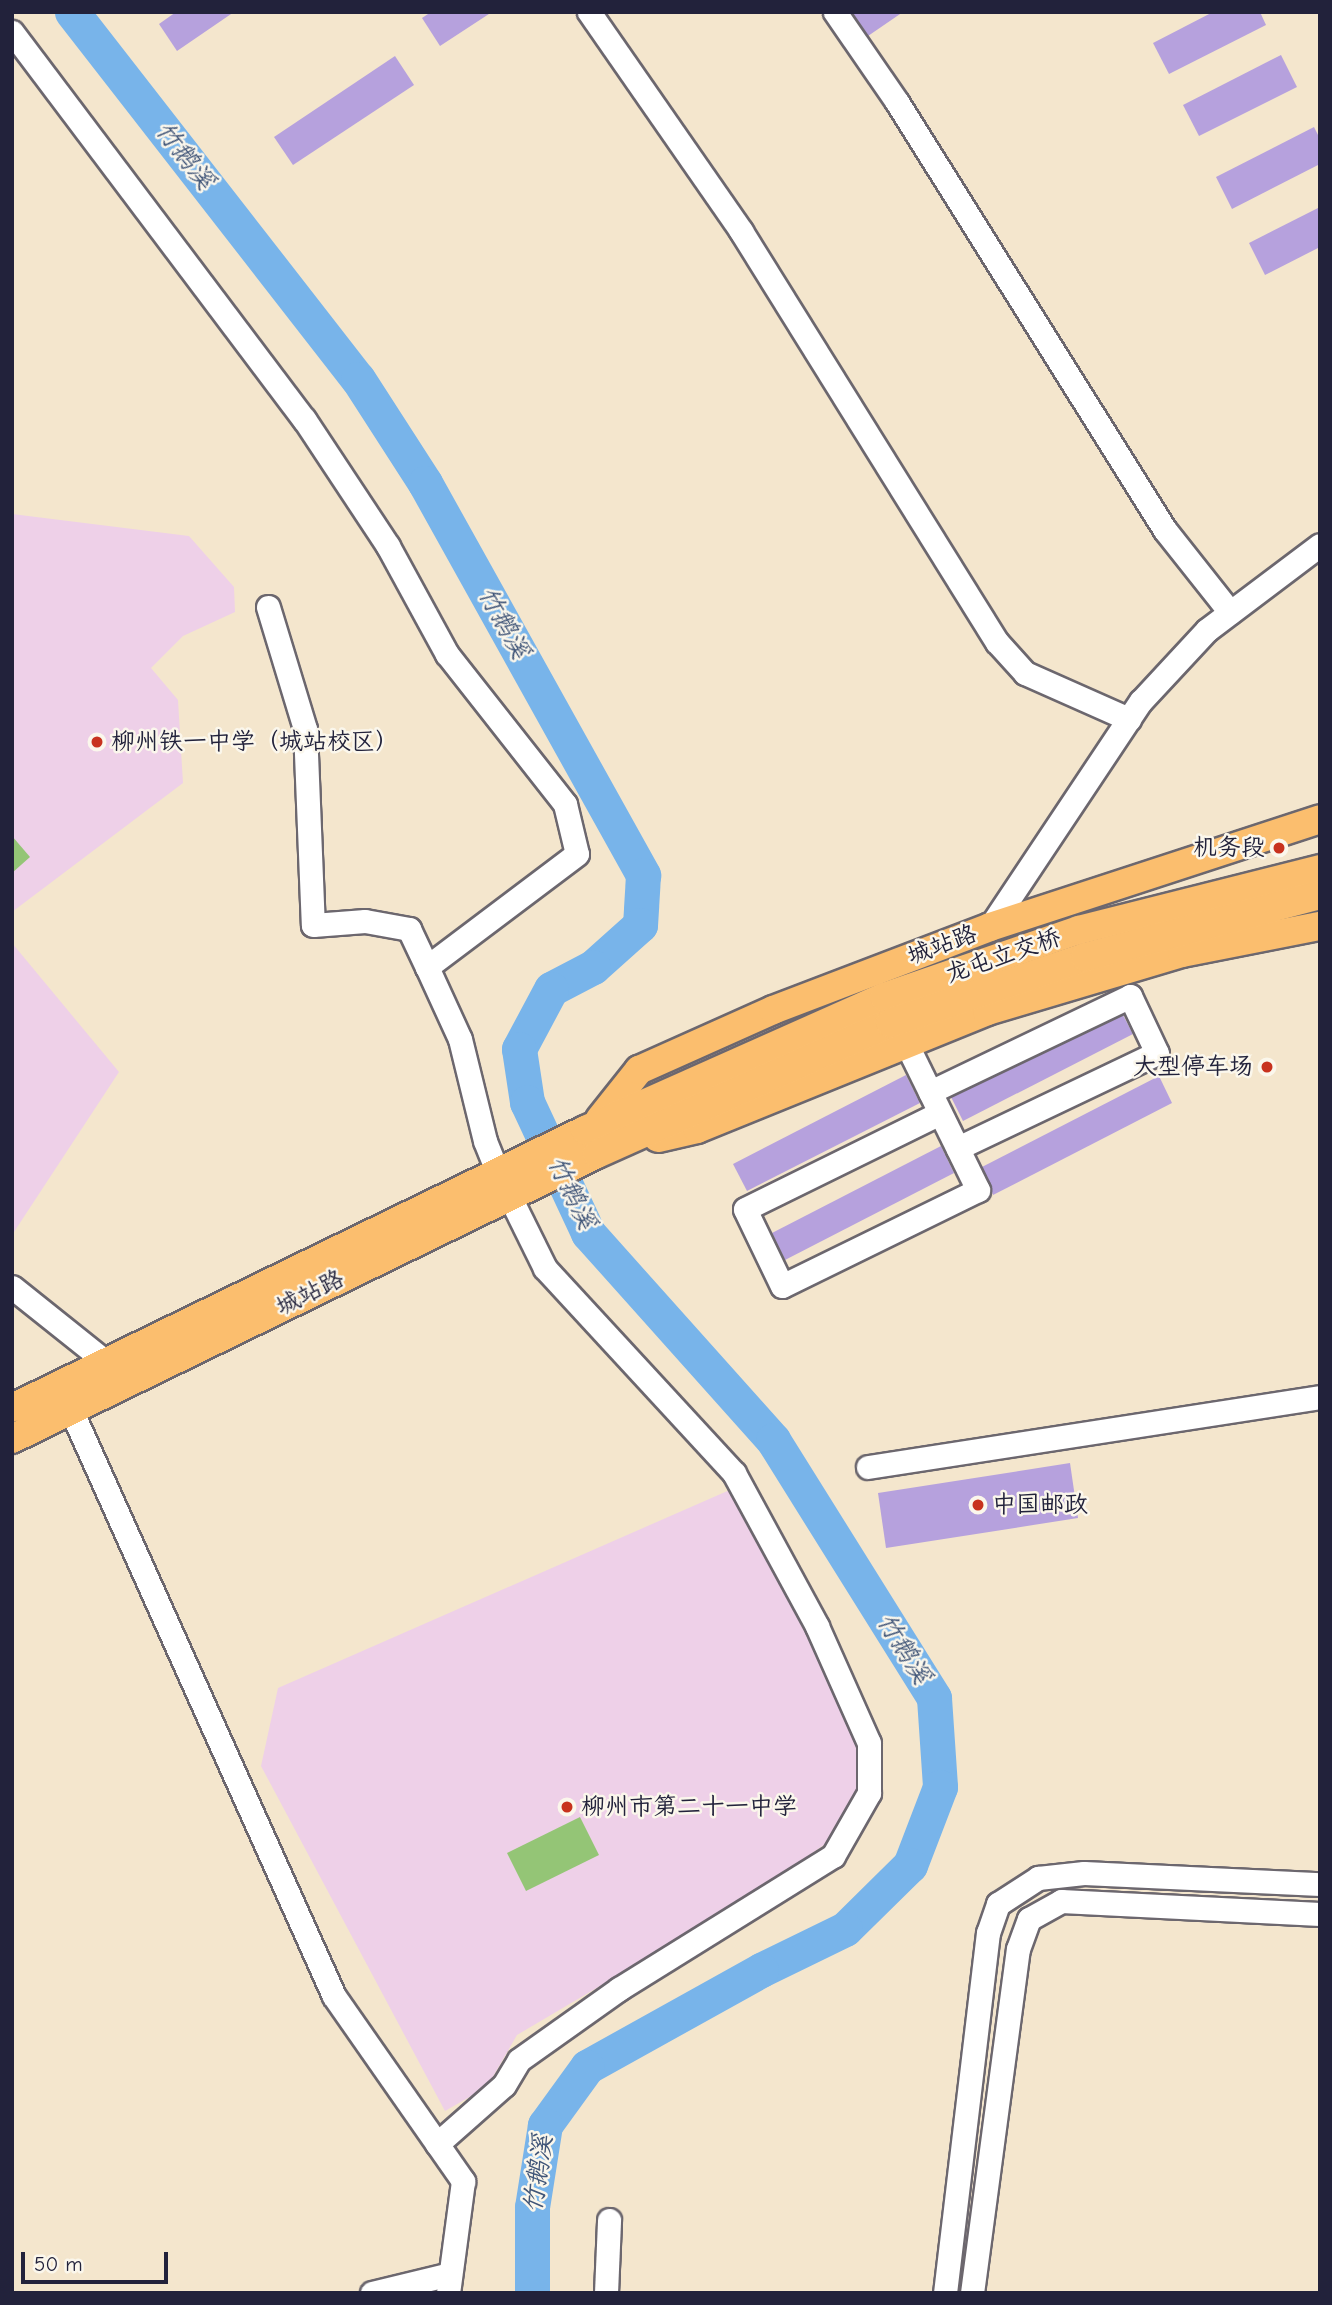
<!DOCTYPE html>
<meta charset="utf-8">
<style>
body{margin:0}
#map{position:relative;width:1332px;height:2305px;overflow:hidden;background:#f4e6cd;font-family:"Comic Neue","LXGW WenKai TC",sans-serif}
div>[style]{position:absolute}
[style*='--x']{left:calc(var(--x)*1px);top:calc(var(--y)*1px);width:calc(var(--w)*1px);rotate:calc(var(--a)*1deg)}
.built>*{inset:0;background:#eed0e8}
.green>*{inset:0;background:#94c576}
.river>*{height:35px;margin:-17.5px;padding:0 17.5px;transform-origin:17.5px;border-radius:17.5px;background:#78b4ea}
.building>*{inset:0;background:#b6a1dd}
.roads{filter:drop-shadow(2px 0 #6c676e) drop-shadow(-2px 0 #6c676e) drop-shadow(0 2px #6c676e) drop-shadow(0 -2px #6c676e)}
.minor>*{height:23px;margin:-11.5px;padding:0 11.5px;transform-origin:11.5px;border-radius:11.5px;background:#fff}
.major>*{height:28px;margin:-14px;padding:0 14px;transform-origin:14px;border-radius:14px;background:#fbbe6e}
.dots>*{width:19px;height:19px;translate:-50% -50%;box-sizing:border-box;border:4px solid #fbf7ec;border-radius:50%}
span{translate:-50% -50%;white-space:nowrap;text-align:center;line-height:1.15;-webkit-text-stroke:5px #fbf7ec;paint-order:stroke}
.poi-label{font-size:24px;color:#22223b}
.left{translate:0 -50%;text-align:left}
.right{translate:-100% -50%;text-align:right}
.street-label{font-size:24px;color:#22223b}
.water-label{font-size:26px;color:#405578;font-style:italic}
.frame{position:absolute;inset:0;border:14px solid #22223b;pointer-events:none}
.scale{position:absolute;left:21px;top:2252px;width:147px;height:32px;box-sizing:border-box;border:4px solid #22223b;border-top:0;padding-left:9px;font-size:21px;line-height:24px;white-space:nowrap;color:#22223b;-webkit-text-stroke:5px #fbf7ec;paint-order:stroke}
</style>
<div id="map">
<div class="built">
<i style="clip-path:polygon(12px 514px,189px 536px,234px 587px,235px 612px,183px 636px,151px 668px,178px 700px,183px 783px,12px 912px)"></i>
<i style="clip-path:polygon(12px 943px,119px 1072px,12px 1235px)"></i>
<i style="clip-path:polygon(732px 1489px,857px 1735px,865px 1779px,838px 1835px,744px 1901px,517px 2035px,487px 2087px,445px 2111px,261px 1766px,278px 1688px)"></i>
</div>
<div class="green">
<i style="clip-path:polygon(12px 836px,30px 857px,12px 873px)"></i>
<i style="clip-path:polygon(580px 1817px,599px 1855px,526px 1891px,507px 1853px)"></i>
</div>
<div class="river">
<i style="--x:72;--y:12;--w:465;--a:52.1"></i>
<i style="--x:358;--y:379;--w:124;--a:57.2"></i>
<i style="--x:425;--y:483;--w:449;--a:60.9"></i>
<i style="--x:643;--y:875;--w:50;--a:93.4"></i>
<i style="--x:640;--y:925;--w:63;--a:138.2"></i>
<i style="--x:593;--y:967;--w:47;--a:152.4"></i>
<i style="--x:551;--y:989;--w:68;--a:118.1"></i>
<i style="--x:519;--y:1049;--w:54;--a:81.4"></i>
<i style="--x:527;--y:1102;--w:145;--a:65"></i>
<i style="--x:588;--y:1233;--w:278;--a:48.2"></i>
<i style="--x:773;--y:1440;--w:304;--a:58"></i>
<i style="--x:934;--y:1698;--w:89;--a:86.1"></i>
<i style="--x:940;--y:1787;--w:84;--a:111"></i>
<i style="--x:910;--y:1865;--w:91;--a:135.4"></i>
<i style="--x:845;--y:1929;--w:93;--a:154"></i>
<i style="--x:761;--y:1970;--w:199;--a:150.9"></i>
<i style="--x:587;--y:2067;--w:72;--a:125.9"></i>
<i style="--x:545;--y:2125;--w:83;--a:99"></i>
<i style="--x:532;--y:2207;--w:86;--a:90"></i>
</div>
<div class="building">
<i style="clip-path:polygon(176px 12px,234px 12px,177px 51px,159px 24px)"></i>
<i style="clip-path:polygon(431px 12px,492px 12px,440px 46px,422px 18px)"></i>
<i style="clip-path:polygon(852px 12px,903px 12px,868px 36px)"></i>
<i style="clip-path:polygon(1213px 12px,1260px 12px,1266px 25px,1169px 74px,1153px 43px)"></i>
<i style="clip-path:polygon(1281px 55px,1297px 87px,1199px 136px,1183px 105px)"></i>
<i style="clip-path:polygon(395px 56px,414px 85px,293px 165px,274px 137px)"></i>
<i style="clip-path:polygon(1314px 127px,1320px 139px,1320px 164px,1232px 209px,1216px 177px)"></i>
<i style="clip-path:polygon(1320px 207px,1320px 247px,1265px 275px,1249px 243px)"></i>
<i style="clip-path:polygon(1123px 1015px,1133px 1034px,963px 1121px,951px 1097px)"></i>
<i style="clip-path:polygon(906px 1075px,920px 1103px,747px 1191px,733px 1164px)"></i>
<i style="clip-path:polygon(1159px 1076px,1172px 1103px,993px 1195px,982px 1167px)"></i>
<i style="clip-path:polygon(941px 1146px,954px 1173px,785px 1260px,772px 1233px)"></i>
<i style="clip-path:polygon(1070px 1463px,1078px 1518px,886px 1548px,878px 1493px)"></i>
</div>
<div class="roads">
<div class="minor">
<i style="--x:589;--y:12;--w:267;--a:55.2"></i>
<i style="--x:741;--y:231;--w:484;--a:58.1"></i>
<i style="--x:997;--y:642;--w:42;--a:47.9"></i>
<i style="--x:1025;--y:673;--w:114;--a:23.9"></i>
<i style="--x:835;--y:12;--w:109;--a:55.4"></i>
<i style="--x:897;--y:102;--w:505;--a:57.95"></i>
<i style="--x:1165;--y:530;--w:105;--a:51.6"></i>
<i style="--x:12;--y:32;--w:485;--a:53"></i>
<i style="--x:304;--y:419;--w:152;--a:56.5"></i>
<i style="--x:388;--y:546;--w:123;--a:61.4"></i>
<i style="--x:447;--y:654;--w:191;--a:51.8"></i>
<i style="--x:565;--y:804;--w:51;--a:76.5"></i>
<i style="--x:577;--y:854;--w:188;--a:143"></i>
<i style="--x:427;--y:967;--w:79;--a:65.4"></i>
<i style="--x:460;--y:1039;--w:105;--a:76.2"></i>
<i style="--x:485;--y:1141;--w:35;--a:68"></i>
<i style="--x:268;--y:607;--w:127;--a:73.1"></i>
<i style="--x:305;--y:729;--w:196;--a:87.7"></i>
<i style="--x:313;--y:925;--w:52;--a:-4.4"></i>
<i style="--x:365;--y:921;--w:45;--a:10.3"></i>
<i style="--x:409;--y:929;--w:42;--a:64.7"></i>
<i style="--x:990;--y:927;--w:272;--a:-56.3"></i>
<i style="--x:1141;--y:701;--w:97;--a:-47.1"></i>
<i style="--x:1207;--y:630;--w:141;--a:-37"></i>
<i style="--x:905;--y:1041;--w:166;--a:63.9"></i>
<i style="--x:978;--y:1190;--w:218;--a:153.9"></i>
<i style="--x:782;--y:1286;--w:85;--a:-115.7"></i>
<i style="--x:745;--y:1209;--w:217;--a:-26.2"></i>
<i style="--x:930;--y:1092;--w:222;--a:-25.6"></i>
<i style="--x:1130;--y:996;--w:63;--a:64.7"></i>
<i style="--x:1157;--y:1053;--w:221;--a:154.5"></i>
<i style="--x:12;--y:1287;--w:120;--a:38.6"></i>
<i style="--x:106;--y:1362;--w:15;--a:62"></i>
<i style="--x:71;--y:1410;--w:642;--a:65.83"></i>
<i style="--x:334;--y:1996;--w:226;--a:55.1"></i>
<i style="--x:463;--y:2181;--w:113;--a:97.6"></i>
<i style="--x:868;--y:1467;--w:457;--a:-8.8"></i>
<i style="--x:437;--y:2144;--w:89;--a:-41.4"></i>
<i style="--x:504;--y:2085;--w:29;--a:-59"></i>
<i style="--x:519;--y:2060;--w:123;--a:-35.4"></i>
<i style="--x:619;--y:1989;--w:252;--a:-31.9"></i>
<i style="--x:833;--y:1856;--w:73;--a:-60.3"></i>
<i style="--x:869;--y:1793;--w:50;--a:-90"></i>
<i style="--x:869;--y:1743;--w:128;--a:-114"></i>
<i style="--x:817;--y:1626;--w:174;--a:-118.5"></i>
<i style="--x:734;--y:1473;--w:279;--a:-132.7"></i>
<i style="--x:545;--y:1268;--w:81;--a:-116.3"></i>
<i style="--x:372;--y:2293;--w:80;--a:-13.7"></i>
<i style="--x:606;--y:2293;--w:73;--a:-87.6"></i>
<i style="--x:945;--y:2293;--w:363;--a:-83.2"></i>
<i style="--x:988;--y:1933;--w:31;--a:-71"></i>
<i style="--x:998;--y:1904;--w:48;--a:-33"></i>
<i style="--x:1038;--y:1878;--w:46;--a:-6.2"></i>
<i style="--x:1084;--y:1873;--w:236;--a:2.7"></i>
<i style="--x:972;--y:2293;--w:347;--a:-82.4"></i>
<i style="--x:1018;--y:1949;--w:32;--a:-70"></i>
<i style="--x:1029;--y:1919;--w:37;--a:-29"></i>
<i style="--x:1061;--y:1901;--w:259;--a:2.9"></i>
</div>
<div class="major">
<i style="--x:600;--y:1119;--w:63;--a:-51.5"></i>
<i style="--x:639;--y:1070;--w:147;--a:-24.1"></i>
<i style="--x:773;--y:1010;--w:232;--a:-20.9"></i>
<i style="--x:990;--y:927;--w:347;--a:-18.1"></i>
<i style="--x:658;--y:1138;--w:40;--a:-13"></i>
<i style="--x:697;--y:1129;--w:313;--a:-22.1"></i>
<i style="--x:987;--y:1011;--w:203;--a:-16.6"></i>
<i style="--x:1182;--y:953;--w:141;--a:-11.1"></i>
<i style="--x:12;--y:1408;--w:637;--a:-25.88"></i>
<i style="--x:585;--y:1130;--w:327;--a:-24"></i>
<i style="--x:884;--y:997;--w:206;--a:-19"></i>
<i style="--x:1079;--y:930;--w:249;--a:-14.2"></i>
<i style="--x:12;--y:1439;--w:651;--a:-25.97"></i>
<i style="--x:597;--y:1154;--w:321;--a:-24.1"></i>
<i style="--x:890;--y:1023;--w:206;--a:-18.7"></i>
<i style="--x:1085;--y:957;--w:243;--a:-14.8"></i>
</div>
</div>
<div class="dots">
<i style="left:97px;top:742px;background:#c8321e"></i>
<i style="left:1279px;top:848px;background:#c8321e"></i>
<i style="left:1267px;top:1067px;background:#c8321e"></i>
<i style="left:978px;top:1505px;background:#c8321e"></i>
<i style="left:567px;top:1807px;background:#c8321e"></i>
</div>
<div class="poi-label">
<span class="left" style="left:111px;top:742px">柳州铁一中学（城站校区）</span>
<span class="right" style="left:1265px;top:848px">机务段</span>
<span class="right" style="left:1253px;top:1067px">大型停车场</span>
<span class="left" style="left:992px;top:1505px">中国邮政</span>
<span class="left" style="left:581px;top:1807px">柳州市第二十一中学</span>
</div>
<div class="street-label">
<span style="left:942px;top:945px;rotate:-20deg">城站路</span>
<span style="left:1003px;top:956px;rotate:-19deg">龙屯立交桥</span>
<span style="left:310px;top:1293px;rotate:-26deg">城站路</span>
</div>
<div class="water-label">
<span style="left:184px;top:156px;rotate:52deg">竹鹅溪</span>
<span style="left:503px;top:623px;rotate:61deg">竹鹅溪</span>
<span style="left:571px;top:1193px;rotate:64deg">竹鹅溪</span>
<span style="left:903px;top:1649px;rotate:58deg">竹鹅溪</span>
<span style="left:539px;top:2174px;rotate:-82deg">竹鹅溪</span>
</div>
<div class="frame"></div>
<div class="scale">50 m</div>
</div>
